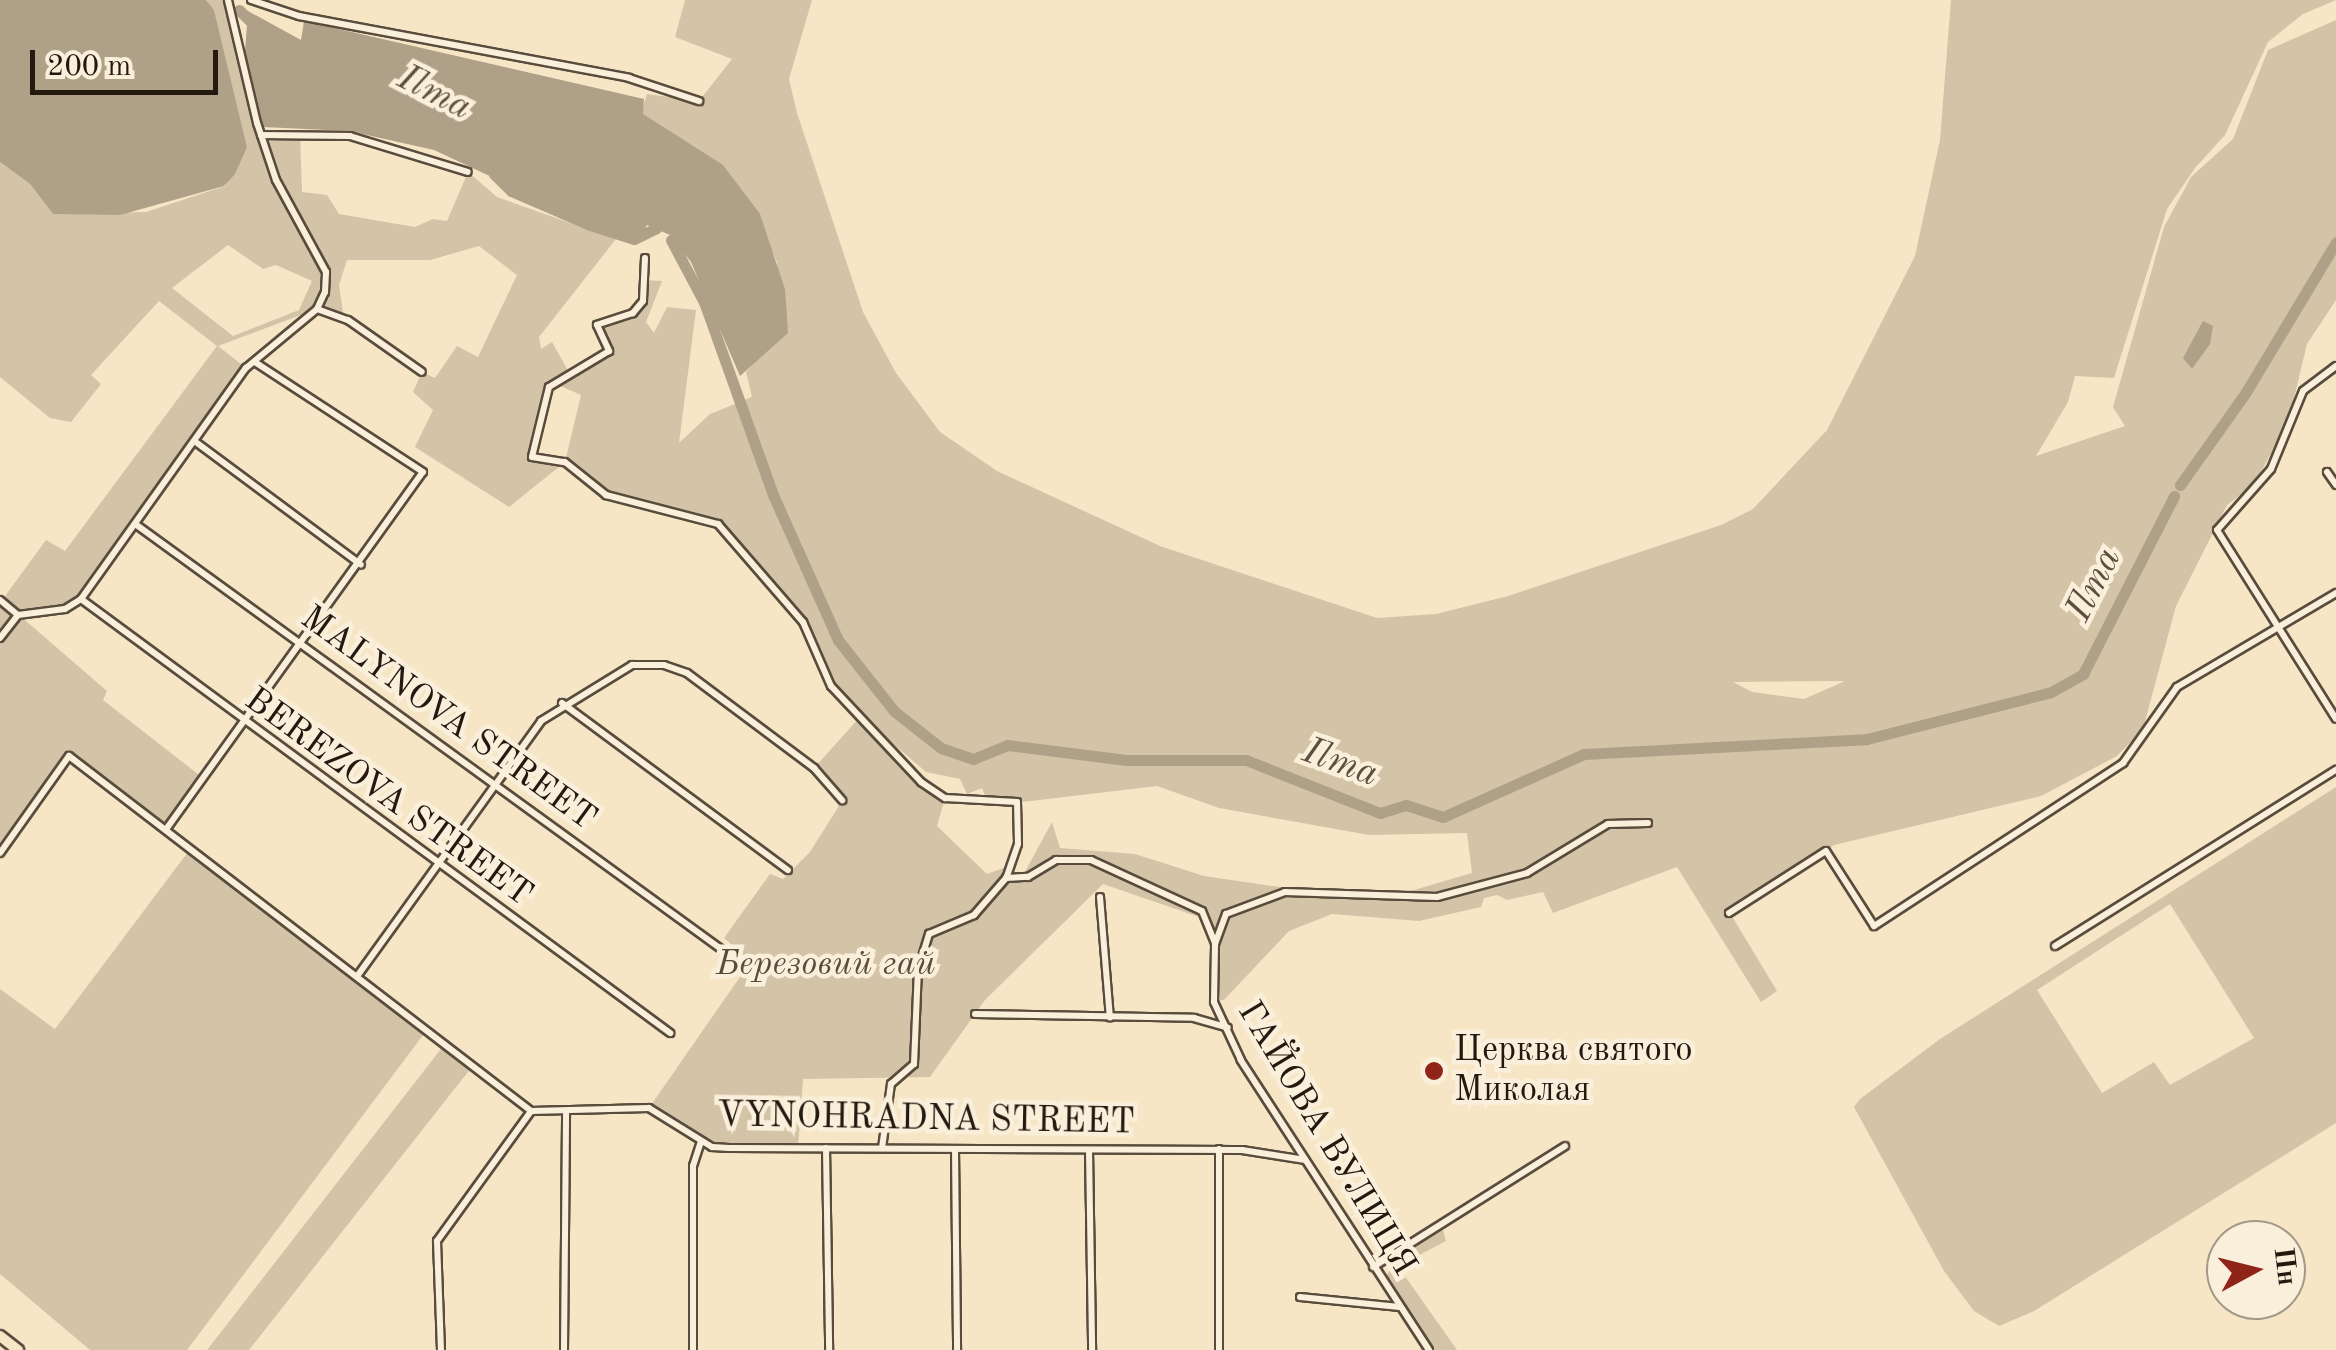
<!DOCTYPE html>
<meta charset="utf-8">
<style>
body{margin:0}
#map{position:relative;width:2336px;height:1350px;overflow:hidden;background:#f7e6c6;font-family:"Old Standard TT",serif}
div>[style]{position:absolute}
[style*='--x']{left:calc(var(--x)*1px);top:calc(var(--y)*1px);width:calc(var(--w)*1px);rotate:calc(var(--a)*1deg)}
.green>*{inset:0;background:#d3c3a7}
.water>*{inset:0;background:#afa088}
.river>*{height:11px;margin:-5.5px;padding:0 5.5px;transform-origin:5.5px;border-radius:5.5px;background:#afa088}
.roads{filter:drop-shadow(2px 0 #594c3d) drop-shadow(-2px 0 #594c3d) drop-shadow(0 2px #594c3d) drop-shadow(0 -2px #594c3d)}
.street>*{height:6px;margin:-3px;padding:0 3px;transform-origin:3px;border-radius:3px;background:#faefda}
.primary>*{height:10px;margin:-5px;padding:0 5px;transform-origin:5px;border-radius:5px;background:#f7e6c6}
.dots>*{width:28px;height:28px;translate:-50% -50%;box-sizing:border-box;border:5px solid #faefda;border-radius:50%}
span{translate:-50% -50%;white-space:nowrap;text-align:center;line-height:1.15;-webkit-text-stroke:9px #faefda;paint-order:stroke}
.street-label{font-size:35px;color:#24190f}
.park-label{font-size:35px;color:#594c3d;font-style:italic}
.poi-label{font-size:35px;color:#24190f}
.left{translate:0 -50%;text-align:left}
.water-label{font-size:38px;color:#5c4f3f;font-style:italic}
.north{position:absolute;left:2206px;top:1220px;width:100px;height:100px;box-sizing:border-box;background:#faefda;border:2px solid #a49989;border-radius:50%;rotate:83deg;font-size:28px;font-weight:700;line-height:40px;text-align:center;color:#24190f}
.north::after{content:'';display:block;margin:auto;width:35px;height:45px;background:#8f2418;clip-path:polygon(50% 0,100% 100%,50% 72%,0 100%)}
.scale{position:absolute;left:30px;top:50px;width:188px;height:45px;box-sizing:border-box;border:5px solid #24190f;border-top:0;padding-left:12px;font-size:30px;line-height:35px;white-space:nowrap;color:#24190f;-webkit-text-stroke:8px #faefda;paint-order:stroke}
</style>
<div id="map">
<div class="green">
<i style="clip-path:polygon(evenodd,206px 0,228px 0,261px 135px,300px 133px,302px 192px,327px 195px,339px 214px,415px 227px,433px 219px,447px 221px,468px 172px,497px 197px,616px 239px,539px 337px,541px 349px,552px 342px,571px 376px,609px 351px,597px 325px,633px 313px,643px 301px,644px 280px,662px 281px,646px 322px,654px 333px,667px 307px,696px 310px,679px 443px,710px 414px,752px 397px,746px 372px,780px 332px,781px 302px,777px 262px,758px 221px,640px 117px,647px 94px,699px 101px,732px 59px,675px 37px,685px 0,812px 0,789px 79px,797px 113px,863px 312px,896px 373px,940px 432px,997px 471px,1160px 546px,1377px 618px,1436px 614px,1508px 596px,1721px 525px,1753px 509px,1827px 430px,1915px 256px,1940px 140px,1951px 0,2336px 0,2303px 14px,2268px 42px,2225px 135px,2195px 168px,2167px 209px,2114px 378px,2075px 376px,2068px 402px,2036px 456px,2125px 426px,2113px 407px,2164px 227px,2191px 177px,2233px 139px,2268px 50px,2336px 20px,2336px 300px,2307px 344px,2288px 423px,2253px 486px,2227px 505px,2176px 606px,2143px 729px,2117px 756px,2041px 796px,1834px 845px,1730px 913px,1777px 991px,1761px 1002px,1677px 867px,1553px 913px,1543px 892px,1507px 900px,1497px 895px,1484px 898px,1481px 907px,1419px 921px,1332px 914px,1289px 931px,1224px 1000px,1210px 1001px,1210px 942px,1199px 917px,1103px 884px,985px 1000px,930px 1077px,803px 1079px,798px 1148px,712px 1147px,649px 1108px,751px 961px,724px 938px,770px 874px,783px 879px,810px 852px,842px 801px,814px 768px,861px 716px,831px 686px,803px 622px,718px 524px,606px 495px,565px 462px,509px 507px,415px 447px,433px 410px,413px 392px,422px 372px,435px 378px,457px 346px,478px 357px,517px 275px,479px 246px,430px 260px,347px 260px,339px 285px,344px 319px,317px 309px,218px 346px,246px 368px,138px 526px,81px 599px,65px 609px,19px 615px,107px 691px,103px 700px,203px 778px,167px 828px,69px 756px,0 848px,0 603px,46px 540px,65px 551px,217px 346px,159px 301px,91px 375px,101px 384px,71px 422px,50px 418px,0 377px,0 162px,30px 184px,53px 214px,146px 212px,225px 186px,247px 147px,214px 11px,206px 0,228px 245px,263px 269px,276px 265px,312px 281px,299px 310px,233px 336px,172px 288px,228px 245px,206px 0,556px 384px,581px 395px,565px 462px,532px 457px,549px 387px,556px 384px,206px 0,1845px 681px,1804px 699px,1752px 692px,1733px 682px,1845px 681px,206px 0,868px 722px,926px 772px,960px 779px,967px 794px,982px 788px,989px 806px,1157px 786px,1219px 808px,1369px 835px,1467px 833px,1472px 873px,1414px 890px,1321px 893px,1204px 876px,1135px 854px,1060px 848px,1052px 822px,1021px 879px,1006px 878px,1009px 866px,987px 874px,937px 826px,945px 798px,897px 759px,868px 722px)"></i>
<i style="clip-path:polygon(evenodd,2336px 787px,2336px 1123px,2034px 1311px,1999px 1326px,1974px 1311px,1944px 1271px,1854px 1107px,1860px 1099px,1940px 1039px,2336px 787px,2170px 904px,2254px 1038px,2170px 1085px,2154px 1062px,2102px 1093px,2037px 990px,2170px 904px)"></i>
<i style="clip-path:polygon(191px 848px,426px 1031px,187px 1350px,90px 1350px,0 1274px,0 989px,55px 1029px)"></i>
<i style="clip-path:polygon(444px 1045px,471px 1068px,249px 1350px,207px 1350px)"></i>
<i style="clip-path:polygon(1443px 1230px,1446px 1241px,1404px 1263px,1402px 1272px,1457px 1350px,1435px 1350px,1387px 1275px,1396px 1259px)"></i>
</div>
<div class="water">
<i style="clip-path:polygon(0 0,206px 0,214px 10px,247px 147px,235px 174px,224px 186px,120px 215px,53px 214px,30px 184px,0 162px)"></i>
<i style="clip-path:polygon(248px 11px,301px 40px,304px 21px,644px 99px,643px 114px,723px 165px,760px 214px,785px 289px,788px 333px,740px 376px,691px 262px,670px 235px,647px 225px,640px 237px,601px 228px,434px 150px,349px 131px,263px 127px,245px 51px)"></i>
<i style="clip-path:polygon(2203px 321px,2213px 326px,2210px 344px,2192px 369px,2183px 358px)"></i>
</div>
<div class="river">
<i style="--x:239;--y:10;--w:25;--a:45"></i>
<i style="--x:494;--y:174;--w:24;--a:45"></i>
<i style="--x:511;--y:191;--w:86;--a:23.3"></i>
<i style="--x:590;--y:225;--w:46;--a:17.7"></i>
<i style="--x:634;--y:239;--w:25;--a:-26"></i>
<i style="--x:671;--y:240;--w:70;--a:62"></i>
<i style="--x:704;--y:302;--w:207;--a:70.3"></i>
<i style="--x:774;--y:497;--w:157;--a:65.9"></i>
<i style="--x:838;--y:640;--w:90;--a:51.7"></i>
<i style="--x:894;--y:711;--w:60;--a:38.2"></i>
<i style="--x:941;--y:748;--w:34;--a:19"></i>
<i style="--x:973;--y:759;--w:37;--a:-22"></i>
<i style="--x:1007;--y:745;--w:120;--a:7.2"></i>
<i style="--x:1126;--y:760;--w:120;--a:0"></i>
<i style="--x:1246;--y:760;--w:144;--a:21.6"></i>
<i style="--x:1380;--y:813;--w:27;--a:-17"></i>
<i style="--x:1406;--y:805;--w:39;--a:18"></i>
<i style="--x:1443;--y:817;--w:154;--a:-24.1"></i>
<i style="--x:1584;--y:754;--w:283;--a:-3"></i>
<i style="--x:1867;--y:739;--w:190;--a:-14.3"></i>
<i style="--x:2051;--y:692;--w:37;--a:-29"></i>
<i style="--x:2083;--y:674;--w:200;--a:-62.9"></i>
<i style="--x:2180;--y:485;--w:114;--a:-54.6"></i>
<i style="--x:2246;--y:392;--w:175;--a:-59"></i>
</div>
<div class="roads">
<div class="street">
<i style="--x:251;--y:0;--w:51;--a:18.4"></i>
<i style="--x:299;--y:16;--w:336;--a:10.6"></i>
<i style="--x:629;--y:78;--w:74;--a:18.2"></i>
<i style="--x:261;--y:135;--w:89;--a:0.6"></i>
<i style="--x:350;--y:136;--w:123;--a:17"></i>
<i style="--x:645;--y:258;--w:43;--a:92.7"></i>
<i style="--x:643;--y:301;--w:16;--a:130"></i>
<i style="--x:633;--y:313;--w:38;--a:162"></i>
<i style="--x:597;--y:325;--w:29;--a:65"></i>
<i style="--x:609;--y:351;--w:70;--a:149"></i>
<i style="--x:549;--y:387;--w:72;--a:103.7"></i>
<i style="--x:532;--y:457;--w:33;--a:9"></i>
<i style="--x:565;--y:462;--w:53;--a:38.8"></i>
<i style="--x:606;--y:495;--w:116;--a:14.5"></i>
<i style="--x:718;--y:524;--w:130;--a:49.1"></i>
<i style="--x:803;--y:622;--w:70;--a:66.4"></i>
<i style="--x:831;--y:686;--w:132;--a:46.8"></i>
<i style="--x:921;--y:782;--w:29;--a:34"></i>
<i style="--x:945;--y:798;--w:72;--a:3.2"></i>
<i style="--x:1017;--y:802;--w:42;--a:88.6"></i>
<i style="--x:1018;--y:844;--w:36;--a:109"></i>
<i style="--x:1006;--y:878;--w:22;--a:-3"></i>
<i style="--x:1028;--y:877;--w:33;--a:-31"></i>
<i style="--x:1056;--y:860;--w:35;--a:0"></i>
<i style="--x:1091;--y:860;--w:122;--a:24.7"></i>
<i style="--x:1202;--y:911;--w:35;--a:68"></i>
<i style="--x:317;--y:309;--w:33;--a:20"></i>
<i style="--x:348;--y:320;--w:90;--a:35.1"></i>
<i style="--x:2336;--y:366;--w:41;--a:142.9"></i>
<i style="--x:2303;--y:391;--w:84;--a:112.3"></i>
<i style="--x:2271;--y:469;--w:81;--a:131.5"></i>
<i style="--x:2217;--y:530;--w:223;--a:57.8"></i>
<i style="--x:197;--y:443;--w:204;--a:36.6"></i>
<i style="--x:2327;--y:472;--w:16;--a:55"></i>
<i style="--x:138;--y:526;--w:729;--a:35.96"></i>
<i style="--x:81;--y:599;--w:732;--a:36.38"></i>
<i style="--x:0;--y:600;--w:23;--a:40"></i>
<i style="--x:18;--y:615;--w:47;--a:-7.3"></i>
<i style="--x:65;--y:609;--w:19;--a:-32"></i>
<i style="--x:81;--y:599;--w:284;--a:-54.5"></i>
<i style="--x:246;--y:368;--w:92;--a:-39.7"></i>
<i style="--x:317;--y:309;--w:19;--a:-65"></i>
<i style="--x:325;--y:292;--w:20;--a:-87"></i>
<i style="--x:326;--y:272;--w:105;--a:-118.5"></i>
<i style="--x:276;--y:180;--w:60;--a:-108.4"></i>
<i style="--x:257;--y:123;--w:126;--a:-103.3"></i>
<i style="--x:0;--y:638;--w:29;--a:-52"></i>
<i style="--x:562;--y:703;--w:281;--a:36.5"></i>
<i style="--x:167;--y:828;--w:438;--a:-54.3"></i>
<i style="--x:423;--y:472;--w:201;--a:-146.8"></i>
<i style="--x:0;--y:853;--w:119;--a:-54.6"></i>
<i style="--x:69;--y:756;--w:583;--a:37.54"></i>
<i style="--x:531;--y:1111;--w:118;--a:-1.5"></i>
<i style="--x:649;--y:1108;--w:74;--a:31.8"></i>
<i style="--x:712;--y:1147;--w:17;--a:3"></i>
<i style="--x:729;--y:1148;--w:513;--a:0.22"></i>
<i style="--x:1242;--y:1150;--w:64;--a:9"></i>
<i style="--x:1100;--y:897;--w:121;--a:85.3"></i>
<i style="--x:1729;--y:913;--w:115;--a:-32.6"></i>
<i style="--x:1826;--y:851;--w:89;--a:57.4"></i>
<i style="--x:1874;--y:926;--w:298;--a:-33.2"></i>
<i style="--x:2123;--y:763;--w:93;--a:-54.6"></i>
<i style="--x:2177;--y:687;--w:185;--a:-30.6"></i>
<i style="--x:2055;--y:946;--w:332;--a:-32.1"></i>
<i style="--x:358;--y:975;--w:313;--a:-54.2"></i>
<i style="--x:541;--y:721;--w:107;--a:-31.6"></i>
<i style="--x:632;--y:665;--w:32;--a:0"></i>
<i style="--x:664;--y:665;--w:24;--a:19"></i>
<i style="--x:687;--y:673;--w:159;--a:36.8"></i>
<i style="--x:814;--y:768;--w:43;--a:48.8"></i>
<i style="--x:975;--y:1014;--w:219;--a:1"></i>
<i style="--x:1194;--y:1018;--w:35;--a:16"></i>
<i style="--x:826;--y:1148;--w:202;--a:89.1"></i>
<i style="--x:882;--y:1148;--w:65;--a:-82"></i>
<i style="--x:891;--y:1084;--w:30;--a:-41"></i>
<i style="--x:914;--y:1064;--w:94;--a:-87.6"></i>
<i style="--x:918;--y:970;--w:38;--a:-73"></i>
<i style="--x:929;--y:934;--w:49;--a:-22.9"></i>
<i style="--x:974;--y:915;--w:49;--a:-49.1"></i>
<i style="--x:955;--y:1149;--w:201;--a:89.4"></i>
<i style="--x:1219;--y:1149;--w:201;--a:90"></i>
<i style="--x:1089;--y:1150;--w:200;--a:89.1"></i>
<i style="--x:1373;--y:1267;--w:227;--a:-32.2"></i>
<i style="--x:1300;--y:1297;--w:100;--a:5.8"></i>
<i style="--x:441;--y:1350;--w:109;--a:-92.1"></i>
<i style="--x:437;--y:1241;--w:160;--a:-54.1"></i>
<i style="--x:564;--y:1350;--w:238;--a:-89.5"></i>
<i style="--x:693;--y:1350;--w:184;--a:-90"></i>
<i style="--x:693;--y:1166;--w:26;--a:-72"></i>
<i style="--x:1429;--y:1350;--w:346;--a:-123"></i>
<i style="--x:1241;--y:1060;--w:64;--a:-115"></i>
<i style="--x:1214;--y:1002;--w:58;--a:-89"></i>
<i style="--x:1215;--y:944;--w:32;--a:-70"></i>
<i style="--x:1226;--y:914;--w:63;--a:-20.4"></i>
<i style="--x:1285;--y:892;--w:152;--a:1.9"></i>
<i style="--x:1437;--y:897;--w:93;--a:-14.9"></i>
<i style="--x:1527;--y:873;--w:95;--a:-31.2"></i>
<i style="--x:1608;--y:824;--w:40;--a:-1.4"></i>
</div>
<div class="primary">
<i style="--x:0;--y:1336;--w:23;--a:38"></i>
</div>
</div>
<div class="dots">
<i style="left:1434px;top:1071px;background:#8f2418"></i>
</div>
<div class="street-label">
<span style="left:448px;top:719px;rotate:36deg">MALYNOVA STREET</span>
<span style="left:388px;top:798px;rotate:36deg">BEREZOVA STREET</span>
<span style="left:926px;top:1120px;rotate:1deg">VYNOHRADNA STREET</span>
<span style="left:1326px;top:1139px;rotate:59deg">ГАЙОВА ВУЛИЦЯ</span>
</div>
<div class="park-label">
<span style="left:826px;top:965px">Березовий гай</span>
</div>
<div class="poi-label">
<span class="left" style="left:1454px;top:1071px">Церква святого<br>Миколая</span>
</div>
<div class="water-label">
<span style="left:434px;top:94px;rotate:27deg">Ilma</span>
<span style="left:2095px;top:585px;rotate:-63deg">Ilma</span>
<span style="left:1340px;top:764px;rotate:20deg">Ilma</span>
</div>
<div class="north">Пн</div>
<div class="scale">200 m</div>
</div>
